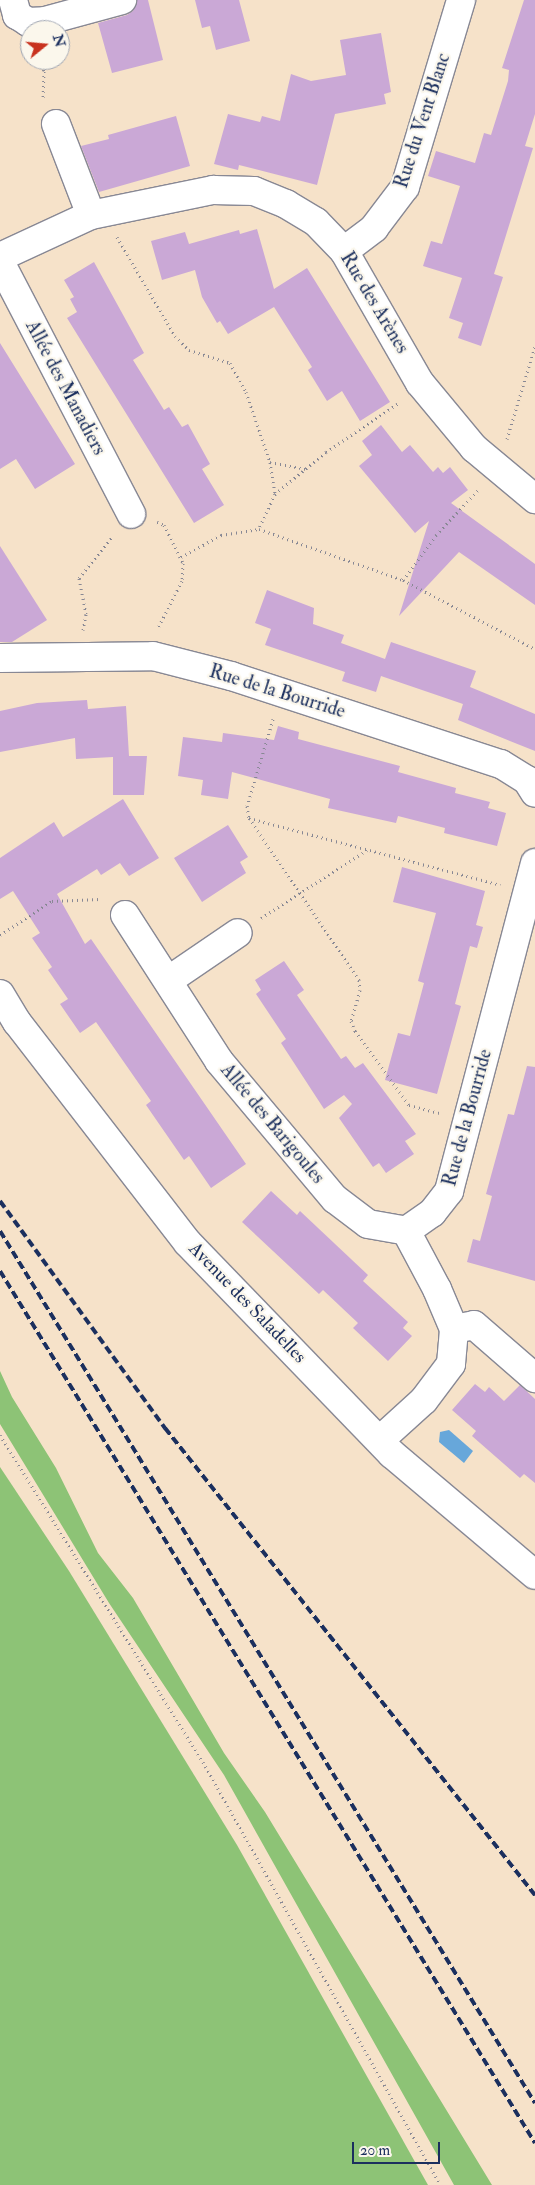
<!DOCTYPE html>
<meta charset="utf-8">
<style>
body{margin:0}
#map{position:relative;width:535px;height:2185px;overflow:hidden;background:#f6e2c9;font-family:"IM FELL Double Pica",serif}
div>[style]{position:absolute}
[style*='--x']{left:calc(var(--x)*1px);top:calc(var(--y)*1px);width:calc(var(--w)*1px);rotate:calc(var(--a)*1deg)}
.green>*{inset:0;background:#8dc376}
.water>*{inset:0;background:#67a7da}
.building>*{inset:0;background:#caa8d6}
.path>*{height:3px;margin-top:-1.5px;transform-origin:0;background:repeating-linear-gradient(90deg,#888894 0 1px,transparent 0 5px)}
.roads{filter:drop-shadow(1px 0 #888894) drop-shadow(-1px 0 #888894) drop-shadow(0 1px #888894) drop-shadow(0 -1px #888894)}
.minor>*{height:28px;margin:-14px;padding:0 14px;transform-origin:14px;border-radius:14px;background:#fff}
.rail>*{height:4px;margin-top:-2px;transform-origin:0;background:repeating-linear-gradient(90deg,#1b2f5e 0 8px,transparent 0 12px)}
span{translate:-50% -50%;white-space:nowrap;text-align:center;line-height:1.15;-webkit-text-stroke:4.5px #fbf7ec;paint-order:stroke}
.street-label{font-size:19px;color:#1b2f5e}
.north{position:absolute;left:20px;top:20px;width:50px;height:50px;box-sizing:border-box;background:#fbf7ec;border:1px solid #a1a7b3;border-radius:50%;rotate:73deg;font-size:14px;font-weight:700;line-height:20px;text-align:center;color:#1b2f5e}
.north::after{content:'';display:block;margin:auto;width:18px;height:22px;background:#c8321e;clip-path:polygon(50% 0,100% 100%,50% 72%,0 100%)}
.scale{position:absolute;left:352px;top:2142px;width:88px;height:22px;box-sizing:border-box;border:2px solid #1b2f5e;border-top:0;padding-left:6px;font-size:15px;line-height:18px;white-space:nowrap;color:#1b2f5e;-webkit-text-stroke:4px #fbf7ec;paint-order:stroke}
</style>
<div id="map">
<div class="green">
<i style="clip-path:polygon(0 1371px,12px 1397px,56px 1468px,98px 1553px,133px 1598px,224px 1753px,265px 1812px,492px 2185px,454px 2185px,224px 1775px,109px 1603px,0 1424px)"></i>
<i style="clip-path:polygon(0 1467px,69px 1571px,237px 1845px,428px 2185px,0 2185px)"></i>
</div>
<div class="water">
<i style="clip-path:polygon(449px 1430px,473px 1451px,464px 1463px,439px 1442px,440px 1432px)"></i>
</div>
<div class="building">
<i style="clip-path:polygon(137px 0,148px 0,163px 60px,112px 73px,98px 23px,127px 15px,133px 11px)"></i>
<i style="clip-path:polygon(195px 0,239px 0,250px 41px,216px 50px,210px 26px,202px 28px)"></i>
<i style="clip-path:polygon(524px 0,535px 0,535px 114px,525px 146px,533px 148px,494px 274px,503px 277px,481px 346px,458px 338px,463px 323px,449px 318px,462px 278px,423px 266px,431px 241px,442px 244px,460px 186px,428px 176px,436px 151px,475px 163px,484px 133px,491px 135px,508px 81px,509px 70px,502px 68px)"></i>
<i style="clip-path:polygon(381px 33px,391px 92px,384px 94px,386px 104px,335px 114px,317px 185px,239px 165px,238px 170px,214px 164px,228px 114px,260px 122px,262px 116px,280px 121px,291px 74px,311px 81px,346px 75px,340px 40px)"></i>
<i style="clip-path:polygon(176px 116px,190px 166px,99px 192px,81px 146px,109px 139px,108px 135px)"></i>
<i style="clip-path:polygon(257px 229px,274px 289px,307px 268px,390px 402px,360px 421px,342px 391px,327px 401px,308px 370px,312px 367px,274px 307px,228px 334px,220px 321px,217px 323px,202px 297px,195px 270px,162px 280px,151px 241px,185px 232px,189px 244px,239px 230px,240px 234px)"></i>
<i style="clip-path:polygon(94px 262px,144px 353px,133px 360px,164px 410px,169px 407px,182px 427px,188px 424px,210px 464px,202px 469px,224px 505px,194px 523px,67px 318px,77px 312px,70px 299px,74px 297px,64px 280px)"></i>
<i style="clip-path:polygon(0 343px,75px 464px,35px 489px,16px 459px,0 469px)"></i>
<i style="clip-path:polygon(381px 425px,402px 452px,410px 445px,433px 472px,438px 467px,443px 473px,450px 467px,468px 490px,451px 503px,535px 564px,535px 605px,459px 552px,399px 616px,429px 521px,415px 533px,359px 466px,372px 455px,362px 441px)"></i>
<i style="clip-path:polygon(0 546px,47px 620px,12px 642px,0 642px)"></i>
<i style="clip-path:polygon(267px 590px,314px 608px,313px 624px,344px 635px,341px 643px,385px 659px,391px 642px,476px 671px,470px 687px,535px 714px,535px 751px,458px 720px,463px 704px,381px 676px,376px 692px,342px 681px,345px 672px,265px 645px,271px 629px,255px 623px)"></i>
<i style="clip-path:polygon(87px 700px,88px 709px,126px 706px,129px 756px,147px 756px,144px 795px,113px 795px,113px 757px,76px 759px,75px 738px,0 752px,0 711px,37px 703px)"></i>
<i style="clip-path:polygon(278px 726px,299px 732px,298px 739px,400px 766px,398px 772px,456px 788px,455px 793px,490px 802px,488px 808px,506px 813px,497px 846px,444px 833px,445px 828px,398px 816px,396px 823px,328px 808px,330px 799px,232px 772px,228px 799px,201px 795px,203px 780px,178px 776px,183px 737px,222px 742px,223px 733px,274px 740px)"></i>
<i style="clip-path:polygon(123px 799px,159px 858px,129px 876px,120px 863px,101px 875px,97px 869px,57px 894px,85px 944px,91px 939px,246px 1164px,211px 1188px,189px 1156px,184px 1160px,146px 1105px,151px 1101px,96px 1022px,80px 1033px,60px 1004px,68px 999px,48px 970px,52px 967px,32px 938px,40px 933px,13px 891px,0 899px,0 858px,54px 822px,63px 837px)"></i>
<i style="clip-path:polygon(228px 825px,248px 857px,240px 862px,246px 873px,202px 902px,174px 858px)"></i>
<i style="clip-path:polygon(402px 867px,485px 891px,476px 925px,483px 927px,477px 948px,470px 946px,455px 1004px,461px 1006px,437px 1094px,385px 1080px,398px 1033px,410px 1036px,424px 983px,418px 981px,436px 913px,393px 902px)"></i>
<i style="clip-path:polygon(284px 961px,304px 990px,297px 995px,341px 1059px,346px 1056px,355px 1068px,363px 1063px,416px 1134px,405px 1141px,414px 1154px,386px 1173px,379px 1163px,373px 1167px,339px 1118px,352px 1104px,344px 1095px,324px 1109px,281px 1043px,286px 1039px,256px 994px,261px 990px,255px 980px)"></i>
<i style="clip-path:polygon(527px 1066px,535px 1067px,535px 1281px,467px 1262px,473px 1239px,480px 1241px,492px 1196px,486px 1194px,508px 1114px,514px 1115px)"></i>
<i style="clip-path:polygon(271px 1191px,297px 1215px,300px 1211px,368px 1275px,363px 1281px,408px 1322px,403px 1328px,412px 1336px,388px 1361px,353px 1328px,358px 1323px,323px 1290px,319px 1294px,242px 1222px)"></i>
<i style="clip-path:polygon(475px 1384px,485px 1392px,489px 1387px,504px 1401px,520px 1385px,535px 1399px,535px 1483px,524px 1474px,520px 1478px,472px 1436px,476px 1431px,452px 1410px)"></i>
</div>
<div class="path">
<i style="--x:40;--y:60;--w:12;--a:70"></i>
<i style="--x:44;--y:71;--w:29;--a:92"></i>
<i style="--x:117;--y:237;--w:115;--a:59.6"></i>
<i style="--x:175;--y:336;--w:20;--a:45"></i>
<i style="--x:189;--y:350;--w:43;--a:17.6"></i>
<i style="--x:230;--y:363;--w:33;--a:61"></i>
<i style="--x:246;--y:392;--w:74;--a:71.1"></i>
<i style="--x:270;--y:462;--w:32;--a:81"></i>
<i style="--x:275;--y:494;--w:38;--a:115"></i>
<i style="--x:259;--y:529;--w:153;--a:19.5"></i>
<i style="--x:403;--y:580;--w:149;--a:27.6"></i>
<i style="--x:507;--y:439;--w:97;--a:-73.2"></i>
<i style="--x:270;--y:462;--w:36;--a:11"></i>
<i style="--x:275;--y:494;--w:66;--a:-39.5"></i>
<i style="--x:326;--y:452;--w:89;--a:-34"></i>
<i style="--x:157;--y:522;--w:8;--a:23"></i>
<i style="--x:164;--y:525;--w:42;--a:63.4"></i>
<i style="--x:183;--y:563;--w:18;--a:93"></i>
<i style="--x:182;--y:581;--w:53;--a:117.1"></i>
<i style="--x:181;--y:557;--w:46;--a:-28.8"></i>
<i style="--x:221;--y:535;--w:38;--a:-9"></i>
<i style="--x:403;--y:580;--w:56;--a:-53.7"></i>
<i style="--x:436;--y:535;--w:63;--a:-46.9"></i>
<i style="--x:83;--y:630;--w:16;--a:-79"></i>
<i style="--x:86;--y:614;--w:37;--a:-101"></i>
<i style="--x:79;--y:578;--w:54;--a:-51"></i>
<i style="--x:273;--y:719;--w:91;--a:106.6"></i>
<i style="--x:247;--y:806;--w:12;--a:81"></i>
<i style="--x:249;--y:818;--w:196;--a:55.8"></i>
<i style="--x:359;--y:980;--w:10;--a:84"></i>
<i style="--x:360;--y:990;--w:32;--a:106"></i>
<i style="--x:351;--y:1021;--w:11;--a:68"></i>
<i style="--x:355;--y:1031;--w:92;--a:53.9"></i>
<i style="--x:409;--y:1105;--w:31;--a:15"></i>
<i style="--x:249;--y:818;--w:260;--a:14.9"></i>
<i style="--x:261;--y:918;--w:126;--a:-32.7"></i>
<i style="--x:0;--y:935;--w:62;--a:-33.2"></i>
<i style="--x:52;--y:901;--w:48;--a:-2.4"></i>
<i style="--x:0;--y:1435;--w:385;--a:58.2"></i>
<i style="--x:203;--y:1762;--w:485;--a:60.7"></i>
</div>
<div class="roads">
<div class="minor">
<i style="--x:13;--y:0;--w:16;--a:75"></i>
<i style="--x:17;--y:15;--w:13;--a:32"></i>
<i style="--x:28;--y:22;--w:17;--a:-3"></i>
<i style="--x:45;--y:21;--w:80;--a:-15.3"></i>
<i style="--x:56;--y:124;--w:97;--a:69"></i>
<i style="--x:344;--y:251;--w:38;--a:-37"></i>
<i style="--x:374;--y:228;--w:51;--a:-52.9"></i>
<i style="--x:405;--y:187;--w:195;--a:-73.3"></i>
<i style="--x:0;--y:257;--w:100;--a:-24.8"></i>
<i style="--x:91;--y:215;--w:125;--a:-11.6"></i>
<i style="--x:213;--y:190;--w:41;--a:1.4"></i>
<i style="--x:254;--y:191;--w:35;--a:22"></i>
<i style="--x:286;--y:204;--w:35;--a:31"></i>
<i style="--x:316;--y:222;--w:40;--a:46"></i>
<i style="--x:344;--y:251;--w:152;--a:60.1"></i>
<i style="--x:420;--y:383;--w:85;--a:50.3"></i>
<i style="--x:474;--y:448;--w:80;--a:39.9"></i>
<i style="--x:0;--y:262;--w:284;--a:62.5"></i>
<i style="--x:0;--y:658;--w:153;--a:-0.7"></i>
<i style="--x:153;--y:656;--w:81;--a:14.4"></i>
<i style="--x:231;--y:676;--w:284;--a:18.1"></i>
<i style="--x:501;--y:764;--w:31;--a:32"></i>
<i style="--x:527;--y:780;--w:15;--a:58"></i>
<i style="--x:125;--y:915;--w:174;--a:57.2"></i>
<i style="--x:219;--y:1061;--w:180;--a:50"></i>
<i style="--x:335;--y:1199;--w:41;--a:37.1"></i>
<i style="--x:368;--y:1224;--w:39;--a:10"></i>
<i style="--x:169;--y:980;--w:83;--a:-34.3"></i>
<i style="--x:0;--y:994;--w:33;--a:59"></i>
<i style="--x:17;--y:1022;--w:279;--a:52.3"></i>
<i style="--x:188;--y:1243;--w:293;--a:46"></i>
<i style="--x:392;--y:1454;--w:187;--a:40.2"></i>
<i style="--x:454;--y:1329;--w:20;--a:-11"></i>
<i style="--x:474;--y:1325;--w:81;--a:41"></i>
<i style="--x:380;--y:1440;--w:59;--a:-42.3"></i>
<i style="--x:424;--y:1400;--w:45;--a:-53.1"></i>
<i style="--x:451;--y:1364;--w:35;--a:-85"></i>
<i style="--x:454;--y:1329;--w:43;--a:-113"></i>
<i style="--x:437;--y:1289;--w:66;--a:-118.1"></i>
<i style="--x:406;--y:1231;--w:32;--a:-35"></i>
<i style="--x:432;--y:1213;--w:28;--a:-52"></i>
<i style="--x:449;--y:1191;--w:339;--a:-75.3"></i>
</div>
</div>
<div class="rail">
<i style="--x:0;--y:1201;--w:281;--a:54"></i>
<i style="--x:165;--y:1428;--w:596;--a:51.61"></i>
<i style="--x:0;--y:1231;--w:1023;--a:58.47"></i>
<i style="--x:0;--y:1271;--w:1023;--a:58.47"></i>
</div>
<div class="street-label">
<span style="left:423px;top:121px;rotate:-72deg">Rue du Vent Blanc</span>
<span style="left:374px;top:303px;rotate:59deg">Rue des Arènes</span>
<span style="left:65px;top:388px;rotate:62deg">Allée des Manadiers</span>
<span style="left:277px;top:692px;rotate:17deg">Rue de la Bourride</span>
<span style="left:468px;top:1118px;rotate:-75deg">Rue de la Bourride</span>
<span style="left:272px;top:1124px;rotate:50deg">Allée des Barigoules</span>
<span style="left:247px;top:1303px;rotate:46deg">Avenue des Saladelles</span>
</div>
<div class="north">N</div>
<div class="scale">20 m</div>
</div>
